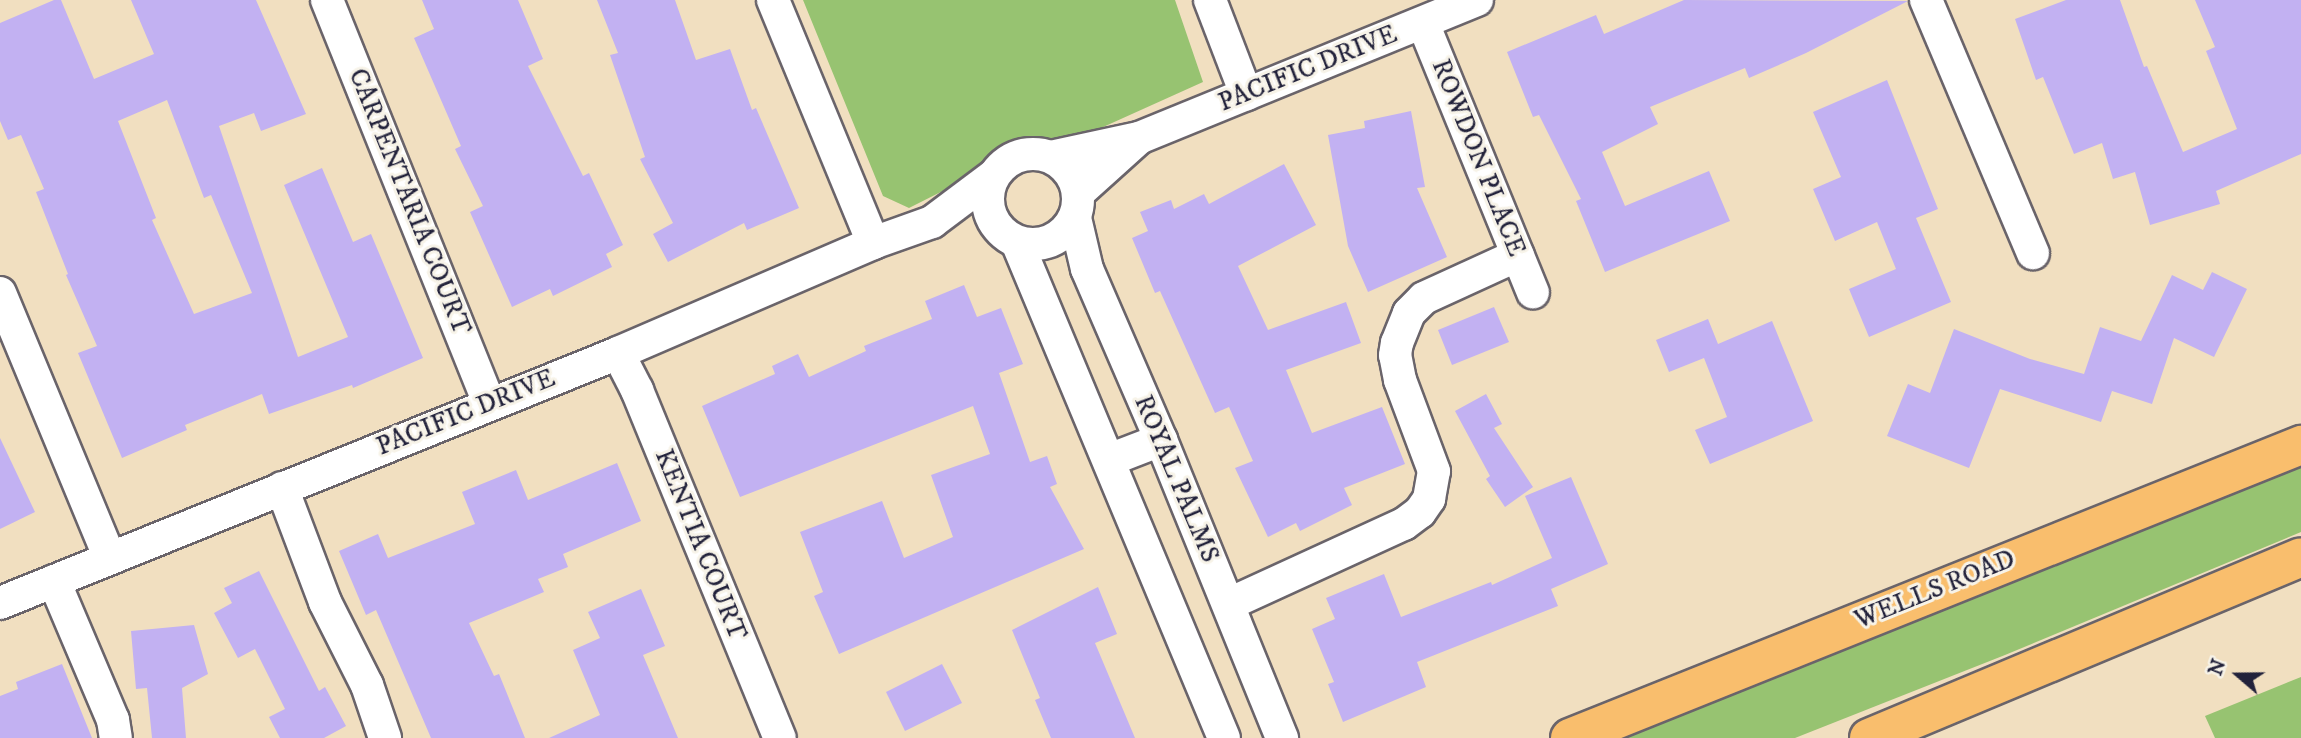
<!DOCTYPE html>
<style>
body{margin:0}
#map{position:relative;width:2301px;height:738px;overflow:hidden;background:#f1dfc0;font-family:"IM FELL DW Pica",serif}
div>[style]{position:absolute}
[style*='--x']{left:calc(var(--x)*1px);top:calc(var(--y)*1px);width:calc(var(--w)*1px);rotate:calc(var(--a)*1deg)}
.green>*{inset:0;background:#97c371}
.building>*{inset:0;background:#c2b1f2}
.roads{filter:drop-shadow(2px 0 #6a646a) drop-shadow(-2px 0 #6a646a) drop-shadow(0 2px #6a646a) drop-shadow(0 -2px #6a646a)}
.minor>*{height:32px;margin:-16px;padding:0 16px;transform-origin:16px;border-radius:16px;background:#fff}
.minor>.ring{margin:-16px;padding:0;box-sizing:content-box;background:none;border:32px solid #fff;border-radius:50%}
.primary>*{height:38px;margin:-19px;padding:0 19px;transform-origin:19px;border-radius:19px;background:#f9be6d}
span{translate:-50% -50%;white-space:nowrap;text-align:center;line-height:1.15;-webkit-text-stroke:6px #f7f3e8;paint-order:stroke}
.street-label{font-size:26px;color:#22223b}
.north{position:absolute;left:2203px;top:640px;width:70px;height:70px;-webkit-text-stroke:5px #f7f3e8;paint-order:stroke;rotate:290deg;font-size:19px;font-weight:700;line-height:28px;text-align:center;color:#22223b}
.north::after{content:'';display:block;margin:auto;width:24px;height:32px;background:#22223b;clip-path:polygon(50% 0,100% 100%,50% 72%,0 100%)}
</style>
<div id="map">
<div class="green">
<i style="clip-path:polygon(803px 0,1175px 0,1203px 82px,1061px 146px,1018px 153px,909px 208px,883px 196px)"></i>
<i style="clip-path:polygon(2301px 464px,2301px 532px,2005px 655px,1795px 738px,1619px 738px)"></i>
<i style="clip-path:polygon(2301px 677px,2301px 738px,2215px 738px,2205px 716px)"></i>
</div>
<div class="building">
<i style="clip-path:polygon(evenodd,54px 0,61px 0,94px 79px,154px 54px,131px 0,256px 0,306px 114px,261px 131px,254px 113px,219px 126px,298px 357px,348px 337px,284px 185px,322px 168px,353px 242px,371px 234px,423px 358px,353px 388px,352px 385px,269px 414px,262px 394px,185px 425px,187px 430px,122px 458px,78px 353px,97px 346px,66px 275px,68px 274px,36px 192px,44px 189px,21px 135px,8px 140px,0 121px,0 23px,54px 0,167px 100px,204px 198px,211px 195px,252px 293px,194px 314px,152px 220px,156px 218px,118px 121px,167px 100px)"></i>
<i style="clip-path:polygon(422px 0,518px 0,543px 59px,528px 66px,583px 176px,589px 173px,623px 245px,606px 254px,612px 267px,553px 296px,550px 289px,512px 307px,470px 212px,483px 206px,455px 149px,461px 146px,414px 38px,434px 29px)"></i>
<i style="clip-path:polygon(597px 0,675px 0,696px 60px,730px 49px,752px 110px,756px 108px,799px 208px,747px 230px,744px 223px,668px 262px,653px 234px,673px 223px,640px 159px,645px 157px,610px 55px,618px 53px)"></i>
<i style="clip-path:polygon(1684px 0,1908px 1px,1806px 53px,1749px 78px,1745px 68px,1650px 107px,1658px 124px,1602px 152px,1625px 206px,1709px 171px,1730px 221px,1605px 272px,1576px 201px,1581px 199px,1539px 115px,1533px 117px,1507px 52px,1596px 15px,1604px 34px)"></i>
<i style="clip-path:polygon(2066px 0,2120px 0,2144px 67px,2147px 66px,2183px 152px,2237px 129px,2206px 51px,2215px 47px,2195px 0,2301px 0,2301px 154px,2216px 191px,2220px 204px,2150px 225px,2135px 172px,2113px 179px,2102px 143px,2074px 154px,2043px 77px,2036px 80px,2015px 19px)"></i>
<i style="clip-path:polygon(1887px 80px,1938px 209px,1916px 218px,1951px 302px,1869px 337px,1849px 289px,1896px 269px,1877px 222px,1835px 241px,1813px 189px,1841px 177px,1813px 112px)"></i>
<i style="clip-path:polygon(1411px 111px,1425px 187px,1417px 188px,1447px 257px,1368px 292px,1348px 246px,1328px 135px,1365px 128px,1364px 121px)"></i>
<i style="clip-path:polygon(1284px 164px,1316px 225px,1238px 266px,1268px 330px,1346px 302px,1361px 343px,1286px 370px,1312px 433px,1382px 407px,1405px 464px,1344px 488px,1352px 505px,1300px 531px,1296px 523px,1268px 537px,1235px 468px,1253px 461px,1229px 407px,1215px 413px,1160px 291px,1155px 293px,1132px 238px,1148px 231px,1140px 212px,1171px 200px,1174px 209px,1204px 194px,1209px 204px)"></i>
<i style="clip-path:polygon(2212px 272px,2247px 289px,2214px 357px,2174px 338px,2152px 404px,2112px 391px,2101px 422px,2000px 389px,1969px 468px,1887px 436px,1908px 384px,1930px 393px,1954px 329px,2030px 359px,2084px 374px,2100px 327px,2141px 341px,2172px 275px,2203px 290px)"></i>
<i style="clip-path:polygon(964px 285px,977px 317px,1001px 308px,1023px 364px,999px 373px,1030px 462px,1047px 456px,1057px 484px,1050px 487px,1084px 549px,839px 654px,814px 596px,823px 592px,800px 532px,882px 501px,904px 558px,953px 537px,931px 475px,990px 454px,973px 406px,740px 497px,702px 406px,775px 374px,772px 366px,798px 354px,809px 377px,866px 351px,864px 346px,932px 319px,925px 301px)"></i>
<i style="clip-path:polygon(1494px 307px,1509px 342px,1452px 365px,1438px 330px)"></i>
<i style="clip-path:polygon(1708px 319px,1718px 344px,1772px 321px,1813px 421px,1710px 464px,1695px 430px,1727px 417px,1704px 358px,1669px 372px,1656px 340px)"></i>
<i style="clip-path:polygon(1486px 394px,1502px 424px,1494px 428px,1533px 487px,1505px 507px,1486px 479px,1490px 476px,1455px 411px)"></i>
<i style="clip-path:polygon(0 438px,35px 512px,0 529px)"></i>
<i style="clip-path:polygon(617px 463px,641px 521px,563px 554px,568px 567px,538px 579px,544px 592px,469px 623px,494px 676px,499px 674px,525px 738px,431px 738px,376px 610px,366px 615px,339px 551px,378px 534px,388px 558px,475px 524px,462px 492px,516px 470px,528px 500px)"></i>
<i style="clip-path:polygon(1571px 477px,1608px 564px,1551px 589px,1558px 606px,1417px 662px,1426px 687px,1343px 722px,1328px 684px,1334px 682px,1312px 629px,1335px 619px,1326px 598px,1384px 574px,1401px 617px,1491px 582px,1492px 585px,1552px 558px,1525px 496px)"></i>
<i style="clip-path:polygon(259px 571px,319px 691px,325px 687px,346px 726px,324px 738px,280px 738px,269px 717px,285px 709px,255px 649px,238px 658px,214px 613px,232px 603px,224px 588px)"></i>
<i style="clip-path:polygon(1098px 587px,1117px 634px,1095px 643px,1135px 738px,1051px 738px,1035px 700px,1040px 698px,1012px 630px)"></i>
<i style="clip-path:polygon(641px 589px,665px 646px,643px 655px,678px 738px,549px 738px,600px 715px,573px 650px,600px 638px,588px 612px)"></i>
<i style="clip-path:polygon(194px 625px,208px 674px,182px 688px,186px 738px,152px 738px,147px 688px,136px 689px,131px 631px)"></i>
<i style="clip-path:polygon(62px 664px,92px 738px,0 738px,0 696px,18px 689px,16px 682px)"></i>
<i style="clip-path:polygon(942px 664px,962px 703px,905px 731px,886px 692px)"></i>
</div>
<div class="roads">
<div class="minor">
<i style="--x:327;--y:0;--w:435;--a:68.1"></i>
<i style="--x:773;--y:0;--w:263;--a:67.6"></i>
<i style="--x:1210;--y:0;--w:101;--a:69"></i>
<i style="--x:1926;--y:0;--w:275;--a:67.1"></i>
<i style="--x:1423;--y:23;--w:291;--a:67.8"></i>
<i class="ring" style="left:988px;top:154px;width:58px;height:58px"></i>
<i style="--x:1051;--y:157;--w:90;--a:-12.2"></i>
<i style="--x:1139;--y:138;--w:365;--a:-22.2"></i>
<i style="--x:1078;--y:193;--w:81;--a:-42"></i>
<i style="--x:1075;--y:218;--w:52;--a:76.8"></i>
<i style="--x:1087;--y:269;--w:186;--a:66.6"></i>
<i style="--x:1161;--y:440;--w:322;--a:67.9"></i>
<i style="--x:1017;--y:242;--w:537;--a:67.35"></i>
<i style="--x:0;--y:293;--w:287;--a:67.5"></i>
<i style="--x:618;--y:353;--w:42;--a:62.8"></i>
<i style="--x:637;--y:390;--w:376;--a:67.7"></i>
<i style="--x:1109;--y:460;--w:56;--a:-21"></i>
<i style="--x:282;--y:488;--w:122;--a:69.3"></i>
<i style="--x:325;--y:602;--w:93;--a:63.2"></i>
<i style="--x:367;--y:685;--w:56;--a:71.2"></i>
<i style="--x:54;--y:581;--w:151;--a:67"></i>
<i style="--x:113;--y:720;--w:18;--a:81"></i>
<i style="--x:0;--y:603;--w:667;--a:-22.02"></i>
<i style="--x:618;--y:353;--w:278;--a:-23.3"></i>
<i style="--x:873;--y:243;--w:63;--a:-19.6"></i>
<i style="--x:932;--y:222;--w:75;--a:-36.9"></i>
<i style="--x:1229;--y:604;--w:192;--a:-24.6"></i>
<i style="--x:1404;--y:524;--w:20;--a:-37"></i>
<i style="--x:1420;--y:512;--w:16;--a:-55"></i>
<i style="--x:1429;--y:499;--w:28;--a:-80"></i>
<i style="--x:1434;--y:471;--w:97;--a:-110.5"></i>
<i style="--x:1400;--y:380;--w:25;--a:-101"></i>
<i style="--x:1395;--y:355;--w:12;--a:-81"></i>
<i style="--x:1397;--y:343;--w:32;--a:-68"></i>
<i style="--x:1409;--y:313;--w:21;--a:-45"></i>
<i style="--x:1424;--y:298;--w:103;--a:-24.6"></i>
</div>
<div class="primary">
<i style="--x:1570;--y:738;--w:788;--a:-21.84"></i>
<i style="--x:1869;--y:738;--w:468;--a:-22.7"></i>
</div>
</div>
<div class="street-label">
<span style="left:1308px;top:69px;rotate:-22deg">PACIFIC DRIVE</span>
<span style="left:1478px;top:158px;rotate:68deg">ROWDON PLACE</span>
<span style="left:409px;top:202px;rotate:68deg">CARPENTARIA COURT</span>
<span style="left:466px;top:413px;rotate:-22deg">PACIFIC DRIVE</span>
<span style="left:1176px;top:479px;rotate:67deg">ROYAL PALMS</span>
<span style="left:700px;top:545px;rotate:68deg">KENTIA COURT</span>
<span style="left:1935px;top:590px;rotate:-22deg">WELLS ROAD</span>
</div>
<div class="north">N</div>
</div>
